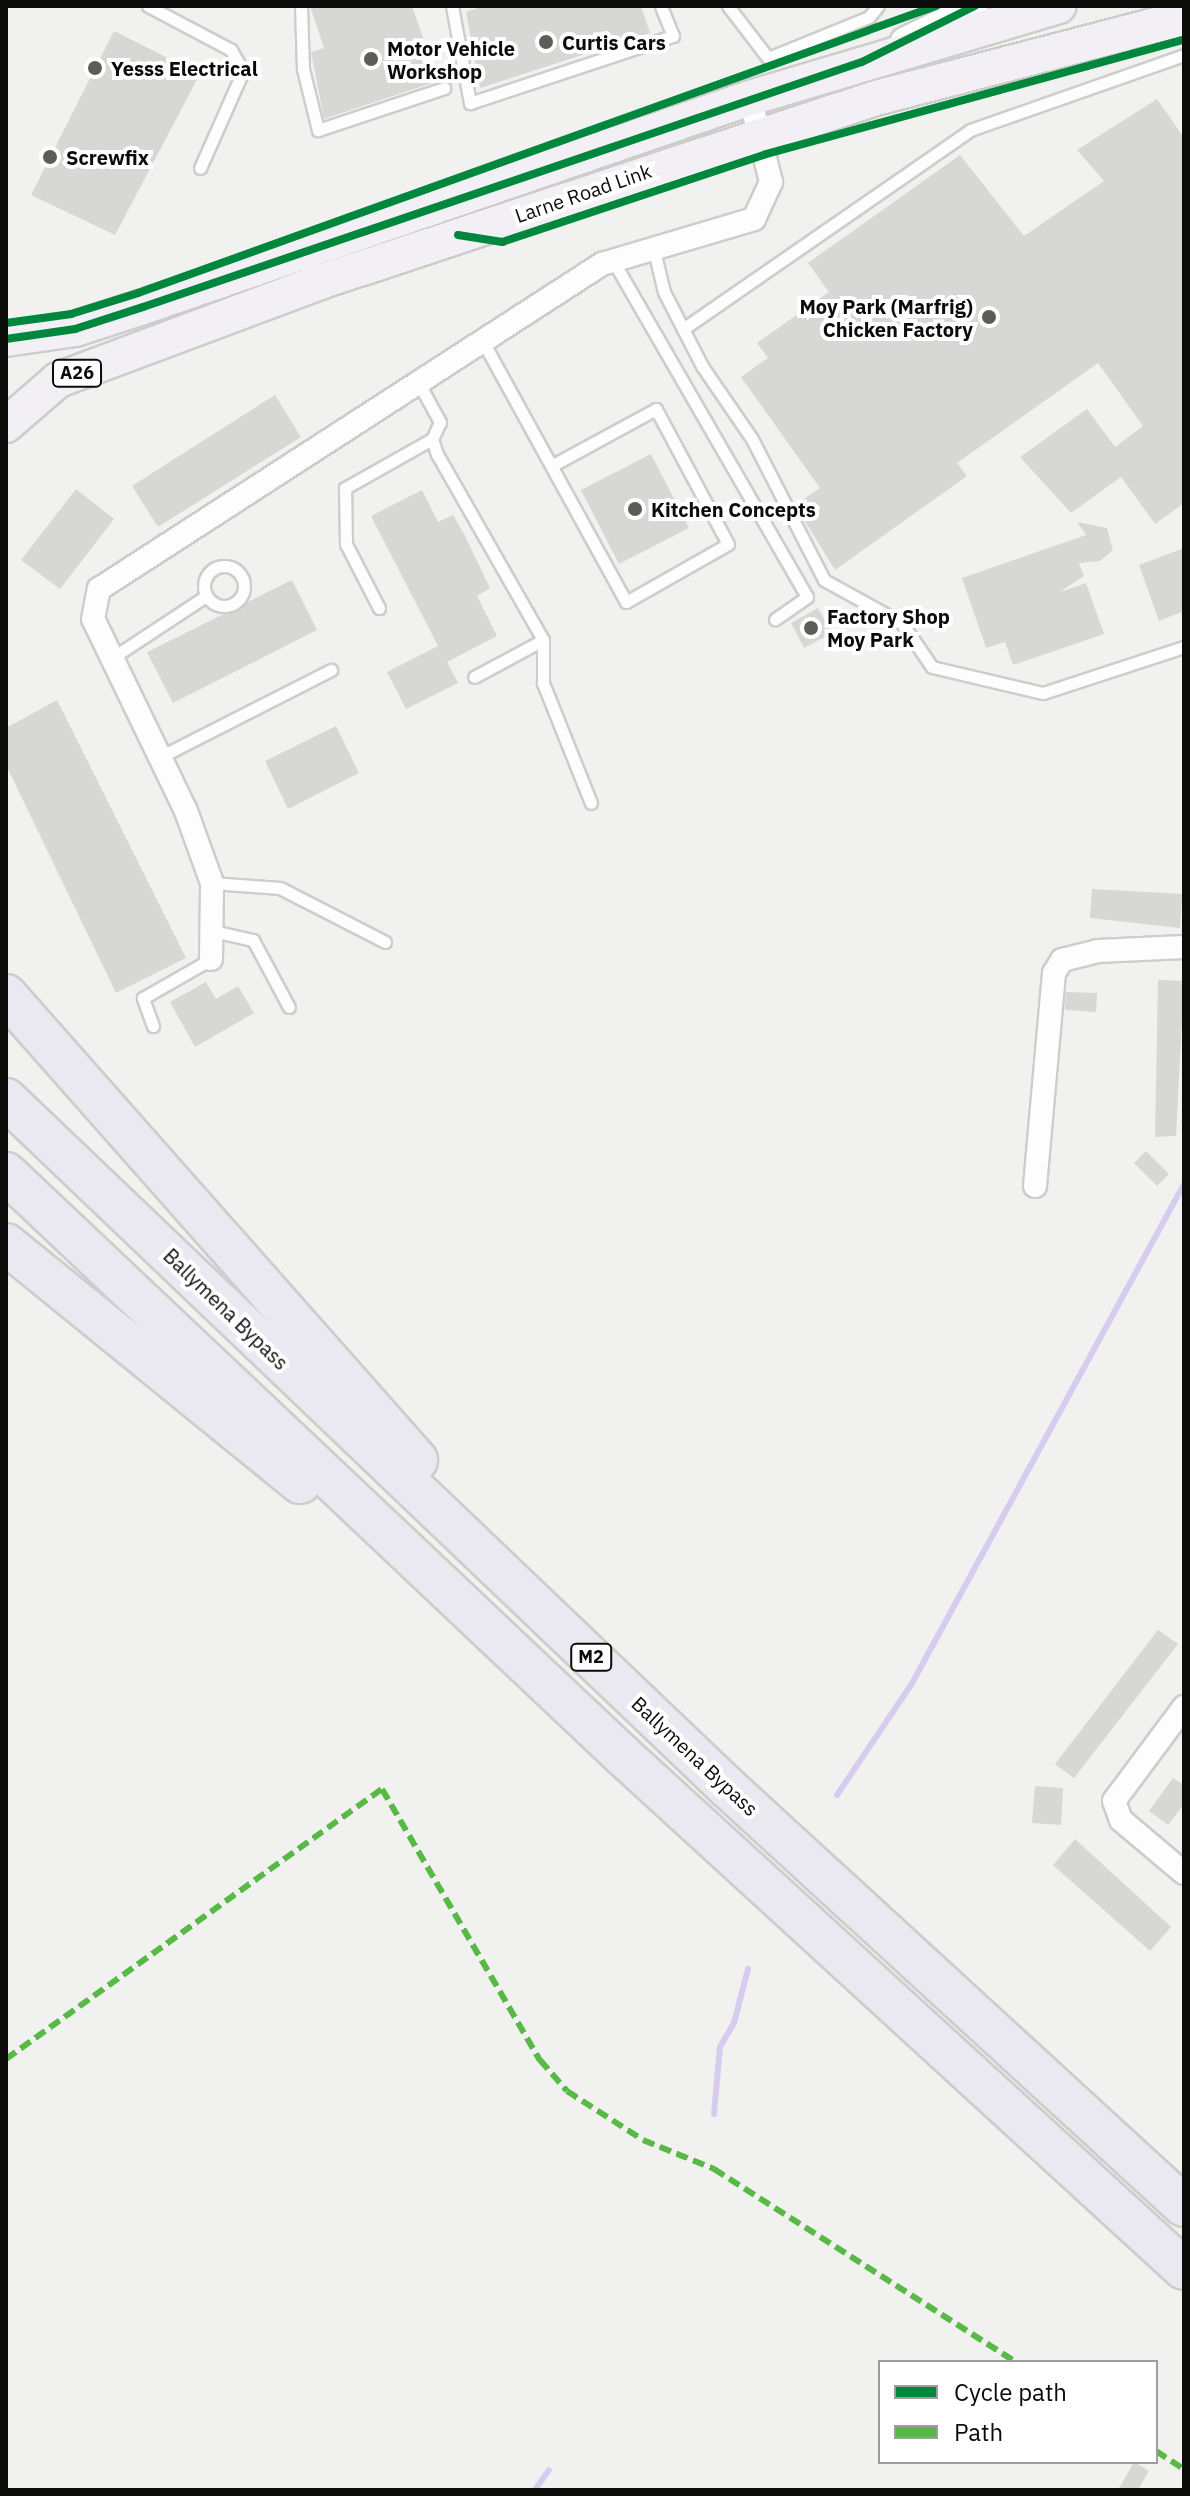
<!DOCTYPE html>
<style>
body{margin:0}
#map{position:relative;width:1190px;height:2496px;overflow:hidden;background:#f1f2ef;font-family:"IBM Plex Sans",sans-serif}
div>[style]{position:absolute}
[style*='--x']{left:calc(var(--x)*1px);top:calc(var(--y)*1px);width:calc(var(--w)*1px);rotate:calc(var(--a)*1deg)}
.stream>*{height:6px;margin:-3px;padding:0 3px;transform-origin:3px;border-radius:3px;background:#d7ccf0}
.building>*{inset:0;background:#d7d7d5}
.roads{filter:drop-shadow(2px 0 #cdcecc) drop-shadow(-2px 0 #cdcecc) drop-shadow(0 2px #cdcecc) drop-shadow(0 -2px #cdcecc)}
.service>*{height:11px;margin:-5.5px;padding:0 5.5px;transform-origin:5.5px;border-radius:5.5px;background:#fdfdfd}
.service>.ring{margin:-5.5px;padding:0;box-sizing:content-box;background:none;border:11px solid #fdfdfd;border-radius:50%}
.minor>*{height:22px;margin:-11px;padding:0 11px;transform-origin:11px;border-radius:11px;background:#fdfdfd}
.tertiary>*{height:26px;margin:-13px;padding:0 13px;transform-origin:13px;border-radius:13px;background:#fdfdfd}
.primary>*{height:34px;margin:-17px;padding:0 17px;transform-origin:17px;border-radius:17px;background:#f2f0f5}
.motorway>*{height:40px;margin:-20px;padding:0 20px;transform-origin:20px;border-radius:20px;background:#eae8f0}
.quiet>*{height:6px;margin-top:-3px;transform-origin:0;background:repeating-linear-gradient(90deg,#58b947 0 12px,transparent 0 18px)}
.cycleway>*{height:8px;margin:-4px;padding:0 4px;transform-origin:4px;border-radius:4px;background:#00873e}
.dots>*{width:22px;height:22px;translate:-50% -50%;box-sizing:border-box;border:4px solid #fff;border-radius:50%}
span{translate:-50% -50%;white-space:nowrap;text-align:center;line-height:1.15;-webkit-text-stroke:8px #fff;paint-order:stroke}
.shield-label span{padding:2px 6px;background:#fff;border:2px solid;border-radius:6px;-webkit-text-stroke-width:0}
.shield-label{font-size:18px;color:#0b0b0a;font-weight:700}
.poi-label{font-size:20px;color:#0b0b0a;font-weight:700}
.left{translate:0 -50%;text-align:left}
.right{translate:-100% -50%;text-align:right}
.street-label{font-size:20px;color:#0b0b0a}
.frame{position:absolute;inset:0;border:8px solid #0b0b0a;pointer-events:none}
.legend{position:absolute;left:878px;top:2360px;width:280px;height:104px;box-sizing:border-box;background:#fff;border:2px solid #9d9d9d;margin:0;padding:10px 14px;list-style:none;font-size:24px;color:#0b0b0a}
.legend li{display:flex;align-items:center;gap:16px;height:40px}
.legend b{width:40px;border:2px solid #9d9d9d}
</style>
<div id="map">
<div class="stream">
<i style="--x:837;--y:1795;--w:133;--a:-56.1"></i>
<i style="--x:911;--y:1685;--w:571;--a:-61.41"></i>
<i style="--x:714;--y:2114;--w:67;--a:-84.9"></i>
<i style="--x:720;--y:2047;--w:28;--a:-60"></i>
<i style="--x:734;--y:2023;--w:56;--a:-75.5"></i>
<i style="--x:535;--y:2490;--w:24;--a:-55"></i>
</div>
<div class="building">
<i style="clip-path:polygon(310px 6px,412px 6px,438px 81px,324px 119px,311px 52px,324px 48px)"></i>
<i style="clip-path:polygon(484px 6px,641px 6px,650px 33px,480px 88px,466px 12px)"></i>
<i style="clip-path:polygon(114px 31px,200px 74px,115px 235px,31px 195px)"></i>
<i style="clip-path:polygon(1157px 99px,1184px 138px,1184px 503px,1155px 524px,1121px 477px,1071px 513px,1020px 457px,1087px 409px,1115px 447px,1143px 426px,1098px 363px,957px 463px,967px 476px,835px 570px,795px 505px,820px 488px,741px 377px,768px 358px,757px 343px,829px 292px,808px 263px,960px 155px,1024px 236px,1104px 181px,1077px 150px)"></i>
<i style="clip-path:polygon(275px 395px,301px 437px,158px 527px,132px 486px)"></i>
<i style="clip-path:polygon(651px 454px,689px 528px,619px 564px,581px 490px)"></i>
<i style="clip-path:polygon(76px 489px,114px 519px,60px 589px,21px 560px)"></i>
<i style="clip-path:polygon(422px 490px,438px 522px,453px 515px,464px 534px,490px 588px,477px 596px,497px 636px,447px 662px,458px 683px,406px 709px,387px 672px,438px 646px,371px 516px)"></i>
<i style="clip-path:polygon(1077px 522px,1107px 528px,1113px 550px,1100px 561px,1079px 563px,1084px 576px,1060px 592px,1086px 583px,1104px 634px,1013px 665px,1005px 642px,986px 648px,962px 578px,1086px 535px)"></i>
<i style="clip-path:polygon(1184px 548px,1184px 611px,1159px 621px,1139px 565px)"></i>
<i style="clip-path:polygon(292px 580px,317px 630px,173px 703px,147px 652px)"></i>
<i style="clip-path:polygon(818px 608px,832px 633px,804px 648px,791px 623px)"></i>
<i style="clip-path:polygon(57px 700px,186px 958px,116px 993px,6px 765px,6px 728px)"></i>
<i style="clip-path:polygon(336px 726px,359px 773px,288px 809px,265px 761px)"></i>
<i style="clip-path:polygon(1092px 889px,1182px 894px,1180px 928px,1090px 918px)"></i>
<i style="clip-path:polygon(1158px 980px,1184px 981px,1176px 1136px,1155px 1137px)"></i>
<i style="clip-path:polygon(206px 982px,216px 999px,238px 986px,254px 1013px,195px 1047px,170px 1002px)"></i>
<i style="clip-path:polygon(1066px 992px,1097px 993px,1096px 1012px,1065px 1010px)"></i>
<i style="clip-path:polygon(1146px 1151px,1169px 1174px,1157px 1186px,1134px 1163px)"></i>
<i style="clip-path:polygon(1158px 1630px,1178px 1644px,1074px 1778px,1055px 1764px)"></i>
<i style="clip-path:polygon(1173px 1778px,1184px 1785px,1184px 1804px,1168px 1825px,1149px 1811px)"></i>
<i style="clip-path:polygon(1035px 1786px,1063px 1788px,1061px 1825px,1032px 1823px)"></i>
<i style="clip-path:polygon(1075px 1839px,1171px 1927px,1150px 1951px,1053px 1865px)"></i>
<i style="clip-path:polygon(1134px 2462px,1149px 2471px,1138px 2490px,1118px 2490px)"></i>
</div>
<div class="roads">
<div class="service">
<i style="--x:148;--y:6;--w:94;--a:27.9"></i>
<i style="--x:231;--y:50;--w:24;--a:60"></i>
<i style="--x:243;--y:71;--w:106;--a:113.9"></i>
<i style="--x:301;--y:6;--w:63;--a:88.2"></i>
<i style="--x:303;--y:69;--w:63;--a:76.2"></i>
<i style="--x:318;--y:130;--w:133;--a:-18.4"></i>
<i style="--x:452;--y:6;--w:99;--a:79.5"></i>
<i style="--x:470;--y:103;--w:214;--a:-18.3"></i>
<i style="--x:673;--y:36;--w:32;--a:-112"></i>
<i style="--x:728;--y:6;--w:66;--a:52.4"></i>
<i style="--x:768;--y:58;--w:109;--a:-22.1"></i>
<i style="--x:869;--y:17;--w:14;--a:-51"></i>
<i style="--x:653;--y:246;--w:47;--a:76.6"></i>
<i style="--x:664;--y:292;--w:83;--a:62.8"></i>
<i style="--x:702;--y:366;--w:88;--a:55.6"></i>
<i style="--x:752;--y:439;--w:158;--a:62.9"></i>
<i style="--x:824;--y:580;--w:89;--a:28.9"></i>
<i style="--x:902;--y:623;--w:53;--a:55.7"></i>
<i style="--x:932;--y:667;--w:114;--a:13.2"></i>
<i style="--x:1043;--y:693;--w:148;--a:-18.1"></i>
<i style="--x:612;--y:259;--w:390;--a:60"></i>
<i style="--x:807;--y:597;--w:39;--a:145"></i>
<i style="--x:683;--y:329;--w:349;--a:-34.7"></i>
<i style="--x:970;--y:130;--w:227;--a:-19.3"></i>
<i style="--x:482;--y:340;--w:299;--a:61.2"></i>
<i style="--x:626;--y:602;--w:117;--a:-29.6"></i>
<i style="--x:728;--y:544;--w:153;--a:-118.1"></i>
<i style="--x:656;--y:409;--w:117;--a:151.5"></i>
<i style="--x:418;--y:382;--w:46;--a:61.2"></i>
<i style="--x:440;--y:422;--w:19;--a:115"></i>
<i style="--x:432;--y:439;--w:16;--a:72"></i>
<i style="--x:437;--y:454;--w:214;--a:60.3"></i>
<i style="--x:543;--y:640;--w:78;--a:151.8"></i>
<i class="ring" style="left:204px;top:566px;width:29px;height:29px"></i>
<i style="--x:379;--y:608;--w:72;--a:-117.3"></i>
<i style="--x:346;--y:544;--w:56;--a:-91"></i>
<i style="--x:345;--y:488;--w:100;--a:-29.4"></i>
<i style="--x:543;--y:640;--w:43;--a:90"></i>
<i style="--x:543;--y:683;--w:129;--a:68.2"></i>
<i style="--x:112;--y:658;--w:113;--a:-33.4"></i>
<i style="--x:160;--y:757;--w:192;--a:-27"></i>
<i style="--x:212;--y:883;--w:68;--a:4.2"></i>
<i style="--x:280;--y:888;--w:118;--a:27.2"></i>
<i style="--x:213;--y:931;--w:41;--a:12.7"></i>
<i style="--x:253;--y:940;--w:76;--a:61.8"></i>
<i style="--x:153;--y:1026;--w:30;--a:-110"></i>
<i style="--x:143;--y:998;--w:78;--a:-29.8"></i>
</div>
<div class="minor">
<i style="--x:211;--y:959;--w:76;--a:-89.2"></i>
<i style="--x:212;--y:883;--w:77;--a:-109.9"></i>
<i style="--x:186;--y:811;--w:213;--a:-115.8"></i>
<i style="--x:93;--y:619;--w:31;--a:-79"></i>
<i style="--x:99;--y:589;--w:599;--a:-32.87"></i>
<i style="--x:602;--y:264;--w:159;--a:-16.5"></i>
<i style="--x:754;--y:219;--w:41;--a:-65.3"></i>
<i style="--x:771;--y:182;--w:87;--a:-104"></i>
<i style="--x:1035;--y:1186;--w:214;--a:-84.9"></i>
<i style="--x:1054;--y:973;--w:15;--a:-58"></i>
<i style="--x:1062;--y:960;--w:37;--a:-14"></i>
<i style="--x:1098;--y:951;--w:86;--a:-2.7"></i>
<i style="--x:1184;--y:1707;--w:117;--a:126.7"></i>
<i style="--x:1114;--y:1801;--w:20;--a:70"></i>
<i style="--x:1121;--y:1820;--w:82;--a:40.1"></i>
</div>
<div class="tertiary">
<i style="--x:904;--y:41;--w:79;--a:-26.2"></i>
</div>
<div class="primary">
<i style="--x:6;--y:339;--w:70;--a:-8.2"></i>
<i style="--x:75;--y:329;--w:71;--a:-17.9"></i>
<i style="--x:143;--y:307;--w:642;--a:-19"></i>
<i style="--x:750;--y:98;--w:322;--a:-16.6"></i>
<i style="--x:6;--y:425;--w:69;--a:-40.9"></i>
<i style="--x:58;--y:380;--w:280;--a:-20.5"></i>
<i style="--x:320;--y:282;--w:586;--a:-18.31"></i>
<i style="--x:876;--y:98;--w:318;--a:-14.6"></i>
</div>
<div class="motorway">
<i style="--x:6;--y:995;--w:621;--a:48.53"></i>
<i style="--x:6;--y:1099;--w:997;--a:43.66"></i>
<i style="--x:727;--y:1787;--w:620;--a:42.52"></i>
<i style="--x:6;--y:1173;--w:845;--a:43.37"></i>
<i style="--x:620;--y:1753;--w:764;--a:42.46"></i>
<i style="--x:6;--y:1244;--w:379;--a:39.1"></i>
</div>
</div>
<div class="quiet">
<i style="--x:6;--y:2059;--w:463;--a:-35.7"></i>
<i style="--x:382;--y:1789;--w:314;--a:59.8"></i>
<i style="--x:540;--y:2060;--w:41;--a:48.9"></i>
<i style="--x:567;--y:2091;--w:90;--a:32.8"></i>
<i style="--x:643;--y:2140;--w:77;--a:22.2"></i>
<i style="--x:714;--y:2169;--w:358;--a:32.6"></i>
<i style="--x:1156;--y:2451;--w:33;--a:33"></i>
</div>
<div class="cycleway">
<i style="--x:458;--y:235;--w:45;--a:9"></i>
<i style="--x:502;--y:242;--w:278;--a:-18.4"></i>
<i style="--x:766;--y:154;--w:433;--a:-15.3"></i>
<i style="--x:6;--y:323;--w:66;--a:-7.9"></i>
<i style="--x:71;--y:314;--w:70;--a:-17.4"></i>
<i style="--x:138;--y:293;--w:848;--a:-19.78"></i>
<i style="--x:6;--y:339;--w:70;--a:-8.2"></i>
<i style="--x:75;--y:329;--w:71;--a:-17.9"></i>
<i style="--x:143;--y:307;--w:760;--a:-18.82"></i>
<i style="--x:862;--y:62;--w:126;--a:-26.4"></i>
</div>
<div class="dots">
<i style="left:546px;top:42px;background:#5c5c5a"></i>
<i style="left:371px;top:59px;background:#5c5c5a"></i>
<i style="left:95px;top:68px;background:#5c5c5a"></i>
<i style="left:50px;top:157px;background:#5c5c5a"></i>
<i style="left:989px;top:317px;background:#5c5c5a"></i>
<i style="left:635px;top:509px;background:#5c5c5a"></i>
<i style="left:811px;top:628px;background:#5c5c5a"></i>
</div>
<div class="shield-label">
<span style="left:77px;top:373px">A26</span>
<span style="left:591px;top:1657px">M2</span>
</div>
<div class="poi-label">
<span class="left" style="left:562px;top:42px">Curtis Cars</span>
<span class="left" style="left:387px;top:60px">Motor Vehicle<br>Workshop</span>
<span class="left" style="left:111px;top:68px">Yesss Electrical</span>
<span class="left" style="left:66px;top:157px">Screwfix</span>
<span class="right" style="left:973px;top:318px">Moy Park (Marfrig)<br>Chicken Factory</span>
<span class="left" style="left:651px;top:509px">Kitchen Concepts</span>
<span class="left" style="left:827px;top:628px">Factory Shop<br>Moy Park</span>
</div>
<div class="street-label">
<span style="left:583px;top:193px;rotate:-19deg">Larne Road Link</span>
<span style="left:226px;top:1309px;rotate:44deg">Ballymena Bypass</span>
<span style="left:695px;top:1756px;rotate:43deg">Ballymena Bypass</span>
</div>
<div class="frame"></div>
<ul class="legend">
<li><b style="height:10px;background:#00873e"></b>Cycle path</li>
<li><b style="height:10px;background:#58b947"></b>Path</li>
</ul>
</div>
